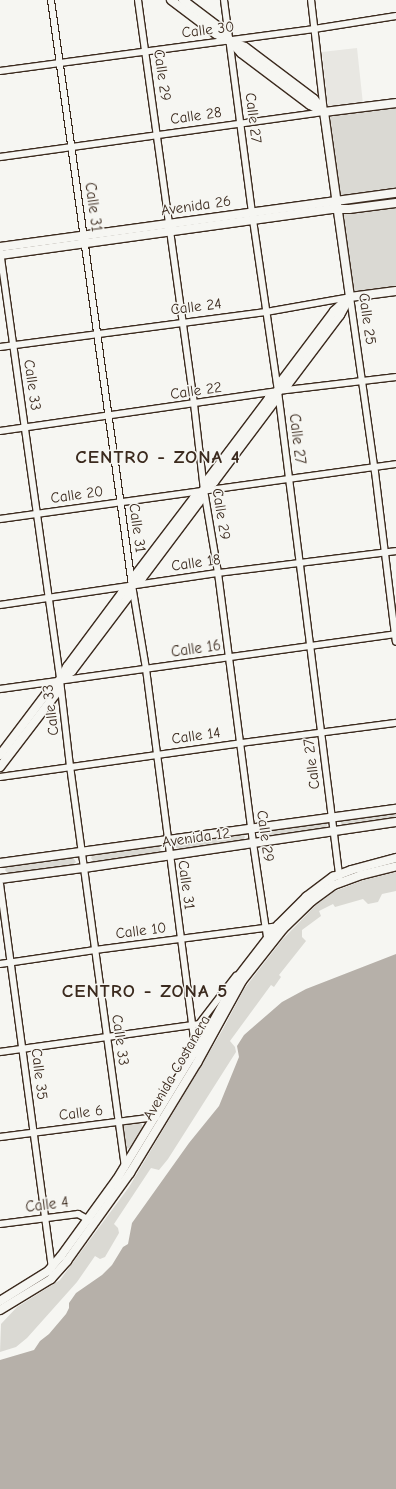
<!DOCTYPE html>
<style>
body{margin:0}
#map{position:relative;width:396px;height:1489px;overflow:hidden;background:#f6f6f2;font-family:"Comic Neue",sans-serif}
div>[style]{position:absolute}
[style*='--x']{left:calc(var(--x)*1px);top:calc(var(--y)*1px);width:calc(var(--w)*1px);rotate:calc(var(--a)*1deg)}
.built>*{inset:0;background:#e8e7e2}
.green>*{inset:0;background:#dad9d3}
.water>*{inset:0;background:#b6b0a9}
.roads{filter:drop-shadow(1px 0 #3b2a1e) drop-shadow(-1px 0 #3b2a1e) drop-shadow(0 1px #3b2a1e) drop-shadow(0 -1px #3b2a1e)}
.street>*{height:6px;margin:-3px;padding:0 3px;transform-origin:3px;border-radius:3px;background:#f6f6f2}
.secondary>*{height:8px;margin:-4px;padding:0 4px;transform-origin:4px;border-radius:4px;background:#f6f6f2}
span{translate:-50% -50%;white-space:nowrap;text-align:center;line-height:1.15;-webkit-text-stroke:3px #f6f6f2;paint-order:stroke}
.street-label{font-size:15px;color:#3b2a1e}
.district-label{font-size:19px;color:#3b2a1e;font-weight:700;letter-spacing:1px}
</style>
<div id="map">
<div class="built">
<i style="clip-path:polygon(357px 48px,363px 104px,328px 108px,322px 52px)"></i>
</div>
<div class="green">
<i style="clip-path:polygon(396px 108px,396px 190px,341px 197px,330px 116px)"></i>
<i style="clip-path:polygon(396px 206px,396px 288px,353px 294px,343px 213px)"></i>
<i style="clip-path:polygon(396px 810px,396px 820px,344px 827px,341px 823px,341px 820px)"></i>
<i style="clip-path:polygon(325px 821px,327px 825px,326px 829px,265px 839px,260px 834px,261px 831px)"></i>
<i style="clip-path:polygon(243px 833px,245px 837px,243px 841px,179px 851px,175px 846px,176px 842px)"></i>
<i style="clip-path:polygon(157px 845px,161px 849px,159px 853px,95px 863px,91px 858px,93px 854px)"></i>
<i style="clip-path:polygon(72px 856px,76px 862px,72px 866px,8px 874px,5px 870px,7px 866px)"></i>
<i style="clip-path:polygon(396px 872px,396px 891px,382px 894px,378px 902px,368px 904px,363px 899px,335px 907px,333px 904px,319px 911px,321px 916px,302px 930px,302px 937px,306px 941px,279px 975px,281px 977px,274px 987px,271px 985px,230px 1041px,235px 1047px,236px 1052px,168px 1159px,159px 1170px,151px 1168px,114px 1224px,118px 1228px,119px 1233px,105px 1257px,100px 1259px,95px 1256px,77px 1282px,27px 1338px,16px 1347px,0 1352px,1px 1324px,17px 1307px,60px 1280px,129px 1187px,223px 1029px,244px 989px,282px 940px,316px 905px,335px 891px,364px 880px)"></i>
<i style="clip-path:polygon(141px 1122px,143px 1128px,131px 1147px,126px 1149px,122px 1125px)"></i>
</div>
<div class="water">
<i style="clip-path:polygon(396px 954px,396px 1489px,0 1489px,0 1360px,34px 1350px,40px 1341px,49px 1334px,66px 1314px,69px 1308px,69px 1303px,76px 1293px,102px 1275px,112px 1265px,123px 1247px,128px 1244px,132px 1223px,189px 1143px,219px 1106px,239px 1057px,237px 1046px,244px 1035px,282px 1002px,306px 989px)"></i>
</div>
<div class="roads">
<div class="street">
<i style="--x:51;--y:0;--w:591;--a:82.12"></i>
<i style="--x:132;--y:585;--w:85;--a:80.5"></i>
<i style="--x:146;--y:669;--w:388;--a:82.6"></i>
<i style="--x:138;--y:0;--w:408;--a:82.1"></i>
<i style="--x:194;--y:404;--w:87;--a:83.4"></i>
<i style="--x:204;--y:490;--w:84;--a:80.4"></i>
<i style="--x:218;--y:573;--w:272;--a:82.6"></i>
<i style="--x:253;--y:843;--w:95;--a:81.5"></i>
<i style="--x:224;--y:0;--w:222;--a:82.5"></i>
<i style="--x:253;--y:220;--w:173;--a:81.7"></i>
<i style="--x:278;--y:391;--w:490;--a:82.8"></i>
<i style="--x:0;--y:71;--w:317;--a:-7.6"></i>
<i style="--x:314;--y:29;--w:83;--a:-9"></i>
<i style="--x:0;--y:157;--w:327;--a:-7.9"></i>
<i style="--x:324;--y:112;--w:113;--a:-96.6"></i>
<i style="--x:0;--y:251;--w:433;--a:82"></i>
<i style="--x:60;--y:680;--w:87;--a:83.4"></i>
<i style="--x:70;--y:766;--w:405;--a:82.2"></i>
<i style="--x:0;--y:347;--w:268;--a:-7.5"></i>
<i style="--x:266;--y:312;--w:85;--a:-10.1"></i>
<i style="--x:350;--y:297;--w:177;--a:81.9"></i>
<i style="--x:375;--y:472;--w:171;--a:83"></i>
<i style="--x:0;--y:431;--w:281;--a:-8.2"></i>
<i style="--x:278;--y:391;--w:119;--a:-6.8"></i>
<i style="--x:0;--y:519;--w:400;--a:-7.9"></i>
<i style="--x:0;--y:605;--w:220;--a:-8.4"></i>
<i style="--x:218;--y:573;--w:179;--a:-7"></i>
<i style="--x:0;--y:689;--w:400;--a:-7.9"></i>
<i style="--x:0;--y:777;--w:243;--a:-8"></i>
<i style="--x:241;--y:743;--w:156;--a:-7.4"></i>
<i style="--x:0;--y:884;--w:388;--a:82.3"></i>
<i style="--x:0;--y:964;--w:96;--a:-8.4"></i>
<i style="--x:95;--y:950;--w:186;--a:-7.4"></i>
<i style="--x:199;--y:1024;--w:61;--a:-52.4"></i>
<i style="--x:0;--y:1052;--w:215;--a:-8"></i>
<i style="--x:0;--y:1137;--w:158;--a:-7.3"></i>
<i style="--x:0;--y:1224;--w:79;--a:-7.3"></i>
<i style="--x:78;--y:1214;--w:15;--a:28"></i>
</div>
<div class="secondary">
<i style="--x:171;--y:0;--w:56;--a:37.1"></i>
<i style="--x:216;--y:34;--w:16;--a:27"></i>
<i style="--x:230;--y:41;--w:16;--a:47"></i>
<i style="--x:241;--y:53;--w:86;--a:37"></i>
<i style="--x:310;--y:105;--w:16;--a:27"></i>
<i style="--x:183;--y:0;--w:46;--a:37.1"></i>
<i style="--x:220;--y:28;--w:16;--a:52"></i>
<i style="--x:230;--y:41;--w:16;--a:22"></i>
<i style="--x:245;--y:47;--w:86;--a:37"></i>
<i style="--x:314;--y:99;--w:14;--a:51"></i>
<i style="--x:324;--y:112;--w:187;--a:82"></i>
<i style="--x:324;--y:112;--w:73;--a:-7.1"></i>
<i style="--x:0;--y:247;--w:400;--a:-7.8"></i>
<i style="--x:0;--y:255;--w:335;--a:-7.9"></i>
<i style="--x:332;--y:209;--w:17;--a:0"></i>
<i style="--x:349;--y:209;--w:47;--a:-7.3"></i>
<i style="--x:350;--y:297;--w:46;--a:-7.4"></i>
<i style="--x:0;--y:755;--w:81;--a:-53"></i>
<i style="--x:49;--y:690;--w:15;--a:-42"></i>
<i style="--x:60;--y:680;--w:15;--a:-62"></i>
<i style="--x:67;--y:667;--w:92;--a:-53.4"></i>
<i style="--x:122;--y:593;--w:13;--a:-39"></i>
<i style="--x:132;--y:585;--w:13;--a:-67"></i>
<i style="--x:137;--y:573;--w:94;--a:-52.8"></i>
<i style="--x:194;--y:498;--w:13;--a:-39"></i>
<i style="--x:204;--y:490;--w:13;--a:-67"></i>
<i style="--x:209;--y:478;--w:100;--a:-53.1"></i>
<i style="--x:269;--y:398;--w:11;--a:-38"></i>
<i style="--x:278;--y:391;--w:13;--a:-67"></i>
<i style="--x:283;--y:379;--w:85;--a:-53.1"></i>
<i style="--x:334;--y:311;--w:13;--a:-42"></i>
<i style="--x:0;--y:767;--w:91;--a:-52.6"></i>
<i style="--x:55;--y:695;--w:16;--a:-72"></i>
<i style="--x:60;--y:680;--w:15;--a:-37"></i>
<i style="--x:72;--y:671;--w:93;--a:-52.9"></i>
<i style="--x:128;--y:597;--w:13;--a:-72"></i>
<i style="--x:132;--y:585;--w:12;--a:-35"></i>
<i style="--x:142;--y:578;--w:95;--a:-53.1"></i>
<i style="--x:199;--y:502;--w:13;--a:-67"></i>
<i style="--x:204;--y:490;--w:13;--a:-39"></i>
<i style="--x:214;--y:482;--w:100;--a:-53.1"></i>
<i style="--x:274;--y:402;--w:12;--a:-70"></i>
<i style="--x:278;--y:391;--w:12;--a:-35"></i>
<i style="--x:288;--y:384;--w:86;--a:-53"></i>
<i style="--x:340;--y:315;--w:21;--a:-61"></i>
<i style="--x:0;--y:863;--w:400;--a:-7.8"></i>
<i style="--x:0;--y:879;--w:85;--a:-7.5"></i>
<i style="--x:84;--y:868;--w:315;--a:-8.4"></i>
<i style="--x:0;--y:1301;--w:57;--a:-32"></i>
<i style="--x:48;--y:1271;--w:20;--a:-49"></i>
<i style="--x:61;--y:1256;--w:95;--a:-54"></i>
<i style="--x:117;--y:1179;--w:140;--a:-58.7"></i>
<i style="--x:190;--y:1059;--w:21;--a:-55"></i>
<i style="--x:202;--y:1042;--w:74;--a:-61"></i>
<i style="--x:238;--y:977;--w:66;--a:-52.4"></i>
<i style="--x:278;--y:925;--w:40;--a:-45"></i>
<i style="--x:306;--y:897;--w:34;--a:-37"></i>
<i style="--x:333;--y:877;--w:19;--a:-21"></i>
<i style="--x:351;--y:870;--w:47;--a:-14.9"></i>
<i style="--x:0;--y:1310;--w:60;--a:-31.3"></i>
<i style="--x:51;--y:1279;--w:24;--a:-48"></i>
<i style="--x:67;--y:1261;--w:108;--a:-54.4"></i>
<i style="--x:130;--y:1173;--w:129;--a:-58.7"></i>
<i style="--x:197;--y:1063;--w:94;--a:-61.2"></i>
<i style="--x:242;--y:981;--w:66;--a:-51.7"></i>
<i style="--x:283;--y:929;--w:40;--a:-44"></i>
<i style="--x:312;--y:901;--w:27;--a:-36"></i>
<i style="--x:334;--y:885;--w:29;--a:-20"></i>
<i style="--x:361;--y:875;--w:36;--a:-14"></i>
</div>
</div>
<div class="street-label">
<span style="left:208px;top:30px;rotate:-7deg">Calle 30</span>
<span style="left:162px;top:75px;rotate:82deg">Calle 29</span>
<span style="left:196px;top:116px;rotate:-8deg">Calle 28</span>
<span style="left:253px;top:118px;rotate:83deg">Calle 27</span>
<span style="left:196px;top:206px;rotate:-8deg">Avenida 26</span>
<span style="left:93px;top:207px;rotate:82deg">Calle 31</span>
<span style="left:196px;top:307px;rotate:-7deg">Calle 24</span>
<span style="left:367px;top:319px;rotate:82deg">Calle 25</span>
<span style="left:32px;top:385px;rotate:82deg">Calle 33</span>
<span style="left:196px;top:391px;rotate:-8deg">Calle 22</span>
<span style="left:297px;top:439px;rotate:83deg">Calle 27</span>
<span style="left:77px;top:495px;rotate:-8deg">Calle 20</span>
<span style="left:221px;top:514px;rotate:81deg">Calle 29</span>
<span style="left:137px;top:528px;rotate:82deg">Calle 31</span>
<span style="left:196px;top:563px;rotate:-8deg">Calle 18</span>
<span style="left:196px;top:649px;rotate:-8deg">Calle 16</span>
<span style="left:51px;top:710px;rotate:-97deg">Calle 33</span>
<span style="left:196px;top:736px;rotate:-8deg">Calle 14</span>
<span style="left:312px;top:764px;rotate:-97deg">Calle 27</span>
<span style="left:265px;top:836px;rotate:82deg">Calle 29</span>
<span style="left:196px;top:838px;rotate:-8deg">Avenida 12</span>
<span style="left:186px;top:885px;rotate:82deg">Calle 31</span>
<span style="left:141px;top:931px;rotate:-7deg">Calle 10</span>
<span style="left:120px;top:1040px;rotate:82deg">Calle 33</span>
<span style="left:177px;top:1068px;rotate:-60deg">Avenida Costanera</span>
<span style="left:39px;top:1074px;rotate:83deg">Calle 35</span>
<span style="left:81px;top:1113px;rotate:-7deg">Calle 6</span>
<span style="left:47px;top:1205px;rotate:-7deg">Calle 4</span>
</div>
<div class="district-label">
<span style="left:158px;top:458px">CENTRO - ZONA 4</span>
<span style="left:145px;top:992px">CENTRO - ZONA 5</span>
</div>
</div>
